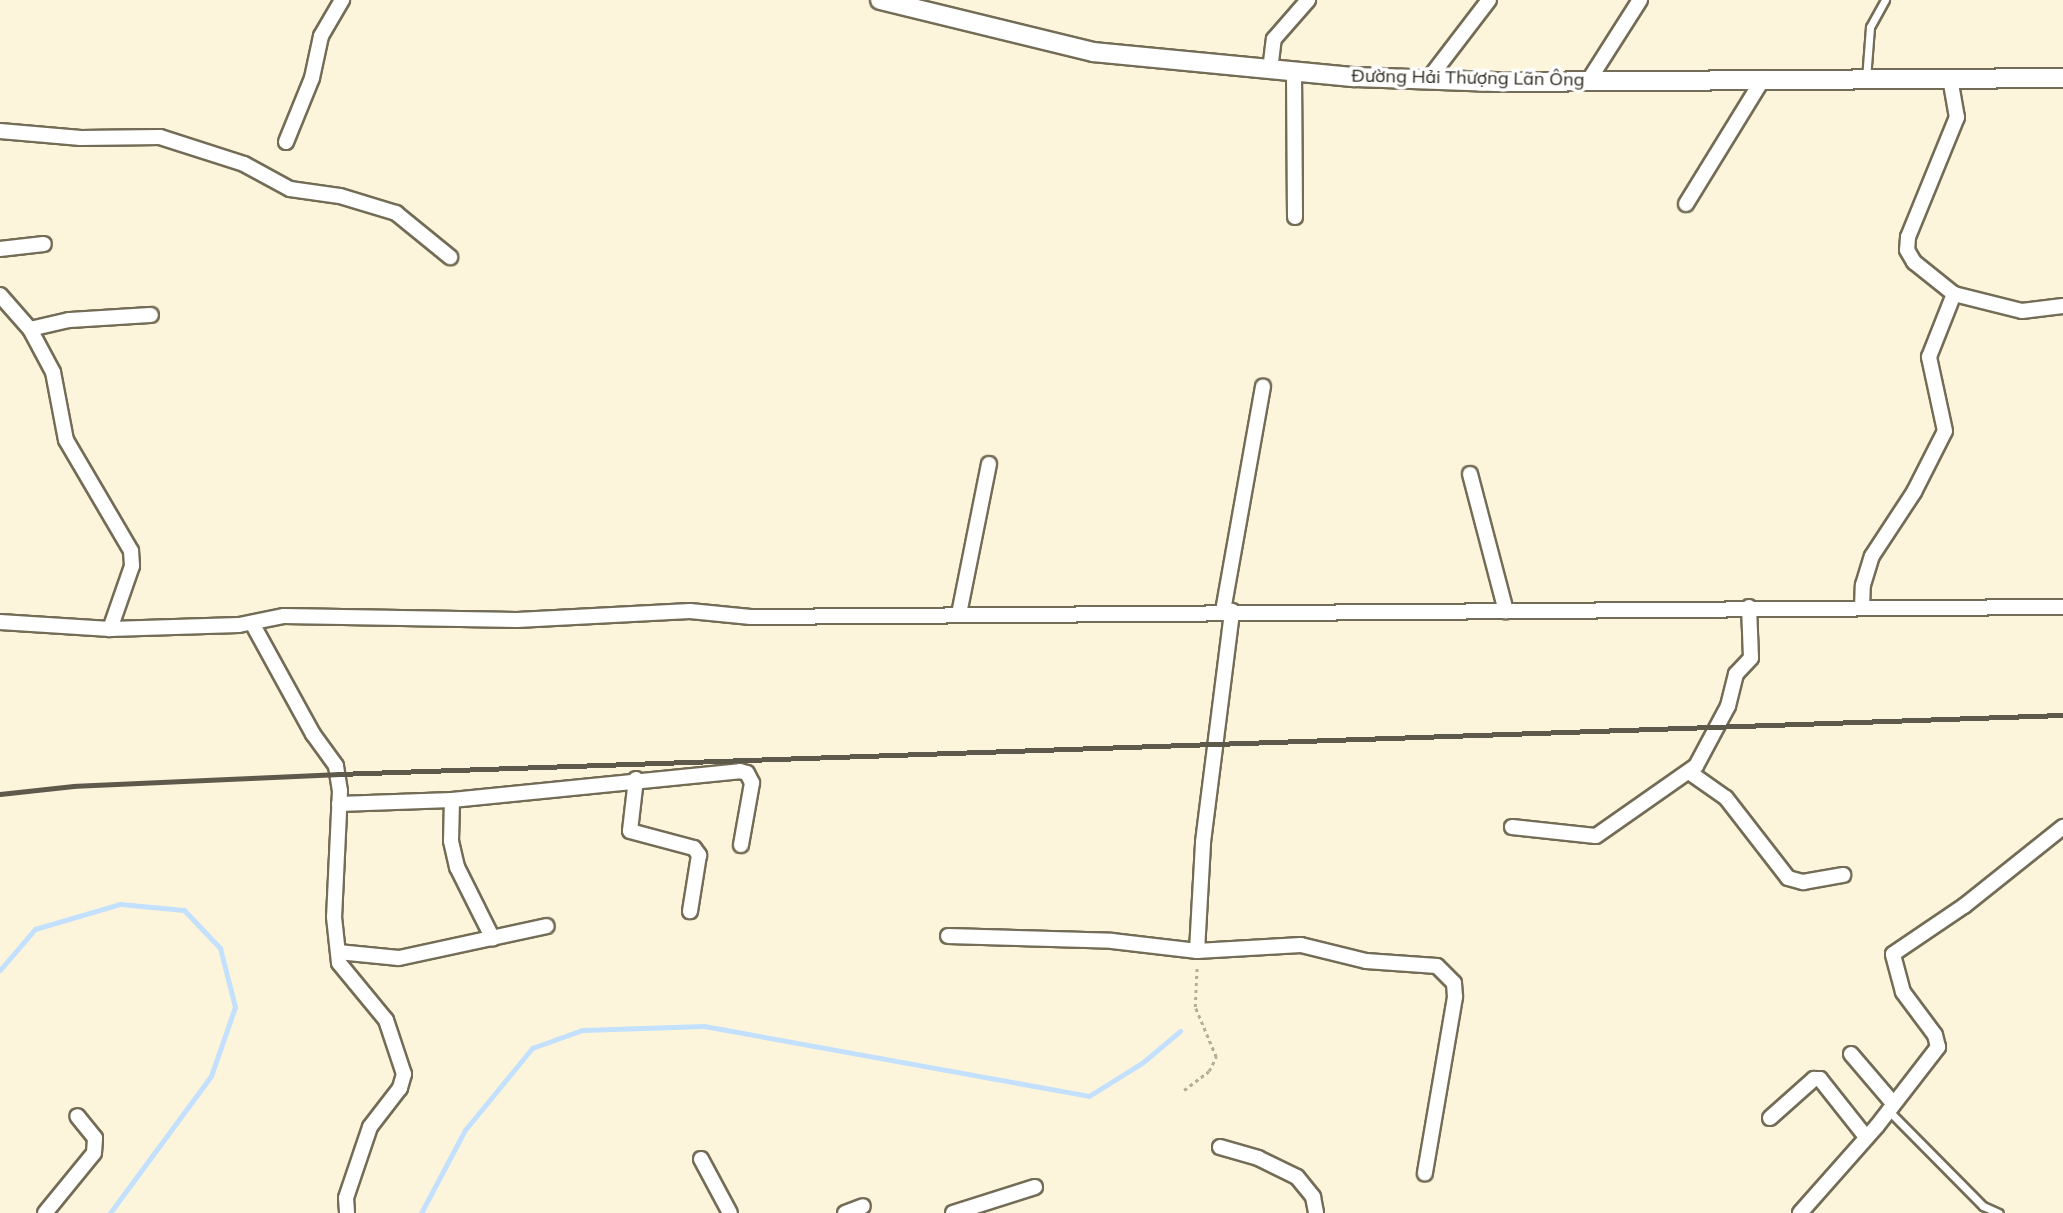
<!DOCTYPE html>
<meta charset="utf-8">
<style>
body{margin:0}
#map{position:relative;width:2063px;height:1213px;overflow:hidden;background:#fcf5db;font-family:Mulish,sans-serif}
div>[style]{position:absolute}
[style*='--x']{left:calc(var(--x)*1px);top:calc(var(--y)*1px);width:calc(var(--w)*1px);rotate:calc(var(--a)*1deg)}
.stream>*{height:5px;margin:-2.5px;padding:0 2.5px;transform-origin:2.5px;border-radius:2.5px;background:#c3e0fe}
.path>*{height:2.5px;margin-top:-1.25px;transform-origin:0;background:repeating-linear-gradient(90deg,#b3ad99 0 3.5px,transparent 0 7px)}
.roads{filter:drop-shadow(2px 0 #736c56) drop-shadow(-2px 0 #736c56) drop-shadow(0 2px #736c56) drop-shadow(0 -2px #736c56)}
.service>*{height:7px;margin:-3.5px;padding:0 3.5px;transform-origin:3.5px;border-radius:3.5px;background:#fff}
.minor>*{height:14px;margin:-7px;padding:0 7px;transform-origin:7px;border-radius:7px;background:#fff}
.tertiary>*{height:18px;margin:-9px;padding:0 9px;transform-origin:9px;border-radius:9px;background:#fff}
.rail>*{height:5px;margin:-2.5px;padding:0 2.5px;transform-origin:2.5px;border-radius:2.5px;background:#5d594b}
span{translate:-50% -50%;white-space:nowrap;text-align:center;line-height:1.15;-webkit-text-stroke:7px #fff;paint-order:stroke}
.street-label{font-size:18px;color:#2b281e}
</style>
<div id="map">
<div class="stream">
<i style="--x:0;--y:970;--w:54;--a:-49.5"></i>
<i style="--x:35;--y:929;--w:89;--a:-16.4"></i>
<i style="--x:120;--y:904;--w:64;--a:5.4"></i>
<i style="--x:184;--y:910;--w:52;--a:46.5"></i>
<i style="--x:220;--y:948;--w:61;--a:75.7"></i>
<i style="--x:235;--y:1007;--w:73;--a:109.2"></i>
<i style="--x:211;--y:1076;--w:170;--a:126.4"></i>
<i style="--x:421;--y:1213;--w:94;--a:-62.1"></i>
<i style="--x:465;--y:1130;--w:106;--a:-50.7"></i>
<i style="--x:532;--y:1048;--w:53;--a:-19.8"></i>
<i style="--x:582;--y:1030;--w:122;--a:-1.9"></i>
<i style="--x:704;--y:1026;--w:391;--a:10.3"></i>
<i style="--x:1089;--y:1096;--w:62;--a:-31.9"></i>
<i style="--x:1142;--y:1063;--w:50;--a:-40.1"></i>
</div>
<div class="path">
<i style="--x:1184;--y:1090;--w:31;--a:-37"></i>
<i style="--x:1209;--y:1071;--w:16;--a:-63"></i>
<i style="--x:1216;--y:1057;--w:54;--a:-112.8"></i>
<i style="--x:1195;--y:1007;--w:42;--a:-87.3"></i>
</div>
<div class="roads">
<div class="service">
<i style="--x:1866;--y:79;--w:52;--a:-85.6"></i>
<i style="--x:1870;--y:27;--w:31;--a:-61"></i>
<i style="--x:1888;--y:1110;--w:135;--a:45.3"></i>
<i style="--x:1983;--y:1206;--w:17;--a:24"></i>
</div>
<div class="minor">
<i style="--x:1270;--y:70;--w:31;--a:-83"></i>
<i style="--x:1274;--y:39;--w:52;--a:-48.9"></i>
<i style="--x:1294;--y:72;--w:145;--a:89.6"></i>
<i style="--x:1950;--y:78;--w:40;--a:80"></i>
<i style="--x:1957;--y:117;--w:130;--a:112.2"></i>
<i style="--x:1908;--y:237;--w:13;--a:94"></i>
<i style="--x:1907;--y:250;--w:14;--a:60"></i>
<i style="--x:1914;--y:262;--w:51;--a:38.7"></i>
<i style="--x:1589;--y:80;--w:95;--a:-57.5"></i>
<i style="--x:1427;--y:81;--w:102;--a:-52.6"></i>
<i style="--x:0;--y:131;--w:81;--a:4.9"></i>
<i style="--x:81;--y:138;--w:79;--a:-0.7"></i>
<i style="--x:160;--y:137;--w:88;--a:17.8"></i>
<i style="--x:244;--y:164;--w:52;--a:28.5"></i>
<i style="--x:290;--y:189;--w:50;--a:8"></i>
<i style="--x:340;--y:196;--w:59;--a:16.9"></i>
<i style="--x:396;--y:213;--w:70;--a:39.2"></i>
<i style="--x:286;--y:142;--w:69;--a:-67.9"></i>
<i style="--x:312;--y:78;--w:43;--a:-77.9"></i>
<i style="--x:321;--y:36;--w:42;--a:-59.7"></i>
<i style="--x:1686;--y:204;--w:147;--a:-58.4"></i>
<i style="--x:0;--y:249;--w:44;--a:-6.5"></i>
<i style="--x:0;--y:295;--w:45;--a:48.6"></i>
<i style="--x:30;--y:329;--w:49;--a:61.9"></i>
<i style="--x:53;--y:372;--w:69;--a:79.2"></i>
<i style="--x:66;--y:440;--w:129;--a:59.6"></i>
<i style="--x:131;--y:551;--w:15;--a:86"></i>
<i style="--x:132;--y:566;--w:67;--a:109.2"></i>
<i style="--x:30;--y:329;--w:40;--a:-13"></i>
<i style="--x:69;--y:320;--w:82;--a:-3.5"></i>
<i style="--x:1470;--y:474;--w:142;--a:75.3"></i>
<i style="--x:1862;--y:608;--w:23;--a:-88"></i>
<i style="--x:1863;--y:585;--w:30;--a:-73"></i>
<i style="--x:1872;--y:556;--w:77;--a:-56.7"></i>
<i style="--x:1914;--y:492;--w:68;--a:-63.1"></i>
<i style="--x:1945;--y:431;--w:76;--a:-102.2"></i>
<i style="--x:1929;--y:357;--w:68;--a:-68.4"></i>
<i style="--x:1954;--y:294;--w:70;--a:14"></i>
<i style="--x:2022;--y:311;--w:41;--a:-7"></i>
<i style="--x:1223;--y:611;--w:228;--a:-79.9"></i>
<i style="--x:959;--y:614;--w:153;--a:-78.7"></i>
<i style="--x:0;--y:622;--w:110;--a:3.6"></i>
<i style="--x:110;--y:629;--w:129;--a:-1.8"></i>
<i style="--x:239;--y:625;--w:46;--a:-11.3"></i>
<i style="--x:284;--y:616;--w:233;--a:1"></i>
<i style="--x:517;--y:620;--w:173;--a:-3"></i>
<i style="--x:690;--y:611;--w:61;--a:5.6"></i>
<i style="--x:751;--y:617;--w:1312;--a:-0.44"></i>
<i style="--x:252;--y:623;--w:127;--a:61.2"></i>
<i style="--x:313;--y:734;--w:39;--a:54"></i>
<i style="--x:336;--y:766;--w:25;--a:81"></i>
<i style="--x:340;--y:791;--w:126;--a:92.7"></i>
<i style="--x:334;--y:917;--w:46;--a:83.8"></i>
<i style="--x:339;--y:963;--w:74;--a:50.5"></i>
<i style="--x:386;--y:1020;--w:57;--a:71.6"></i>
<i style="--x:404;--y:1074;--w:15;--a:106"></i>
<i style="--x:400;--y:1088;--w:49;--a:127.6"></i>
<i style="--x:370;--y:1127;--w:75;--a:108.7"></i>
<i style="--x:346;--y:1198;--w:15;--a:86"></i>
<i style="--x:1689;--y:772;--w:45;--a:35.1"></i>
<i style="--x:1726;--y:798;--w:101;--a:52.2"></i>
<i style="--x:1788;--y:878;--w:16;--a:15"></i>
<i style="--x:1803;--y:882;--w:41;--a:-9.9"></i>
<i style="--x:636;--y:779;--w:52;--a:96.6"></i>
<i style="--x:630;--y:831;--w:66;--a:14.9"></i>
<i style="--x:694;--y:848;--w:9;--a:54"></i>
<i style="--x:699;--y:855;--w:57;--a:99.1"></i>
<i style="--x:452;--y:800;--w:289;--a:-5.7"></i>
<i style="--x:740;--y:771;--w:7;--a:16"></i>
<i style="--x:747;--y:773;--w:11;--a:63"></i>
<i style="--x:752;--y:783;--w:63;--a:100.1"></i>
<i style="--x:339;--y:804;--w:113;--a:-2"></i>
<i style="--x:452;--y:800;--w:41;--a:91.4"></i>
<i style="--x:451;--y:841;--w:27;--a:77"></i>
<i style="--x:457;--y:867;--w:80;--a:63.4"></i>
<i style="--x:1512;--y:827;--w:84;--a:6.1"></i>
<i style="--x:1596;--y:836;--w:122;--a:-35"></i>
<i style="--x:1696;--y:766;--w:68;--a:-61.9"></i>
<i style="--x:1728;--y:706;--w:33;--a:-76"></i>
<i style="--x:1736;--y:674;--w:22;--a:-47"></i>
<i style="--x:1751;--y:658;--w:51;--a:-92.2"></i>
<i style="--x:948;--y:936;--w:164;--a:1.7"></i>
<i style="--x:1112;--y:941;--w:86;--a:6.7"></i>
<i style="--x:1197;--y:951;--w:104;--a:-3.3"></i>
<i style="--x:1301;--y:945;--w:67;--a:13.8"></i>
<i style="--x:1366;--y:961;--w:71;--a:4"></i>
<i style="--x:1437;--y:966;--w:24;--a:45"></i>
<i style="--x:1454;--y:983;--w:14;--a:86"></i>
<i style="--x:1455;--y:997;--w:179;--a:99.7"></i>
<i style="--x:1197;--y:951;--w:109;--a:-86.8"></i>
<i style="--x:1203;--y:842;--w:233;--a:-82.8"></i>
<i style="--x:338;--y:952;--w:61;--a:5.6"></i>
<i style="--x:399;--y:958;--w:151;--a:-12.2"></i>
<i style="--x:1851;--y:1054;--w:63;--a:49.5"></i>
<i style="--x:1770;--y:1118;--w:59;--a:-41.6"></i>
<i style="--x:1814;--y:1079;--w:6;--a:0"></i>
<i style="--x:1820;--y:1079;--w:74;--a:51.6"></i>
<i style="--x:1220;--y:1147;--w:40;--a:16"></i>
<i style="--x:1258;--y:1158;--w:43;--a:26"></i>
<i style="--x:1297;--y:1177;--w:26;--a:51"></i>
<i style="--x:1313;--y:1197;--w:16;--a:79"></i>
<i style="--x:701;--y:1159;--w:61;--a:61.8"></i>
<i style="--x:45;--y:1213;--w:77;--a:-50.8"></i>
<i style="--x:94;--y:1153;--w:15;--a:-86"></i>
<i style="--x:95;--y:1138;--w:28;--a:-129"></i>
<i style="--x:845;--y:1213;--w:19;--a:-21"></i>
<i style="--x:953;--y:1213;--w:86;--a:-17.6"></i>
<i style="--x:1800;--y:1213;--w:116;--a:-48.5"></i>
<i style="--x:1877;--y:1126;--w:100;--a:-52.3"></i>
<i style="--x:1938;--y:1047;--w:12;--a:-104"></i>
<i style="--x:1935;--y:1035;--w:54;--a:-126.7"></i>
<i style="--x:1903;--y:992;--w:39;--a:-105"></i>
<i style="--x:1893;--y:954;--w:86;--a:-34.1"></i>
<i style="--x:1964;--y:906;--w:127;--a:-38.6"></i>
</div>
<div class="tertiary">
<i style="--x:880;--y:0;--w:219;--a:13.7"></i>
<i style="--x:1093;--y:52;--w:263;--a:5.5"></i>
<i style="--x:1355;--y:77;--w:141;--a:2"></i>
<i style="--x:1496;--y:82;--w:567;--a:-0.4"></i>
</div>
</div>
<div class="rail">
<i style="--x:0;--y:794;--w:74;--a:-6.2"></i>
<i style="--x:74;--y:786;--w:264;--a:-2.6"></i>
<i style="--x:338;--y:774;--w:1726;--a:-1.96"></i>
</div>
<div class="street-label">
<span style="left:1468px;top:78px;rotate:1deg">Đường Hải Thượng Lãn Ông</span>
</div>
</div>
